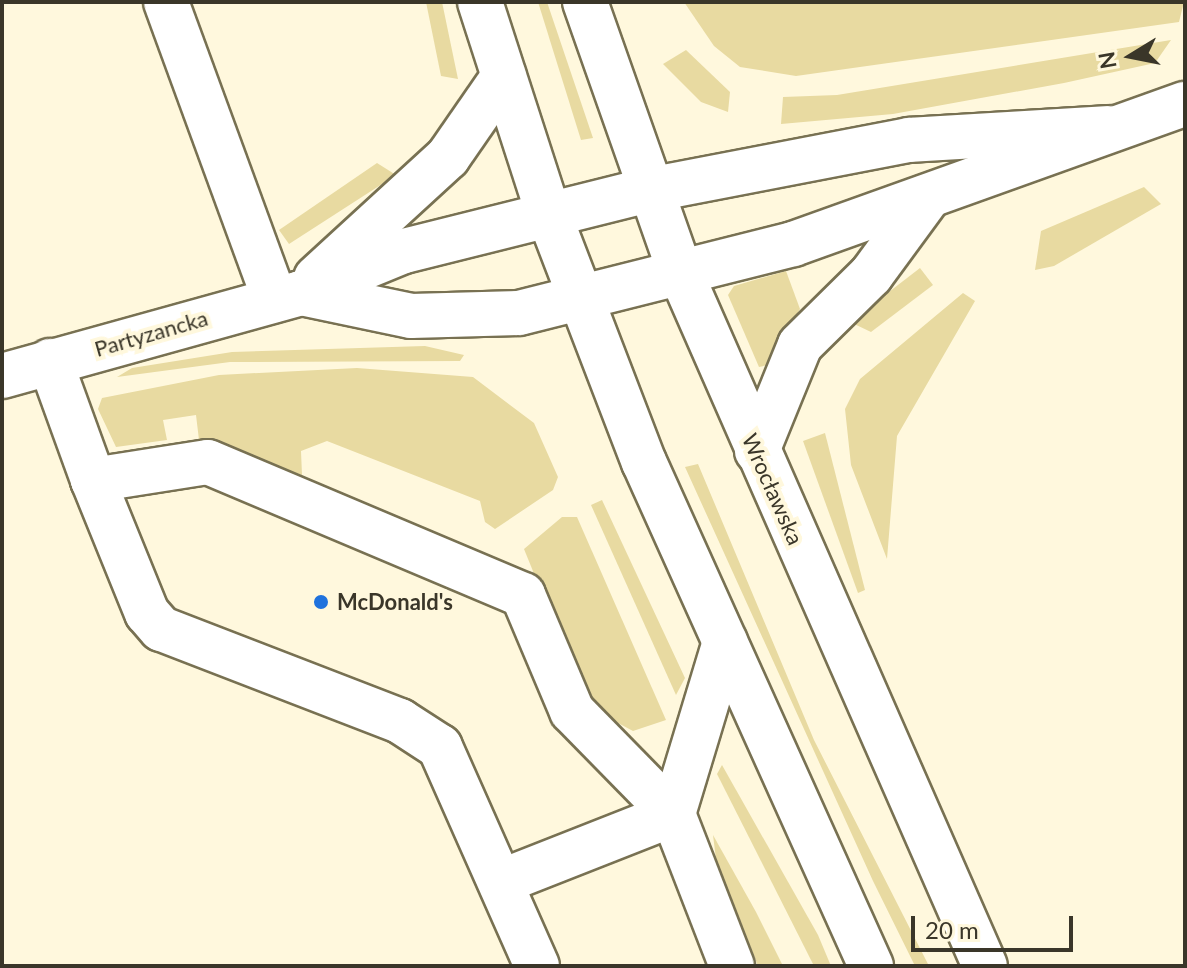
<!DOCTYPE html>
<meta charset="utf-8">
<style>
body{margin:0}
#map{position:relative;width:1187px;height:968px;overflow:hidden;background:#fff8dd;font-family:Lato,sans-serif}
div>[style]{position:absolute}
[style*='--x']{left:calc(var(--x)*1px);top:calc(var(--y)*1px);width:calc(var(--w)*1px);rotate:calc(var(--a)*1deg)}
.green>*{inset:0;background:#e8daa1}
.roads{filter:drop-shadow(2px 0 #787152) drop-shadow(-2px 0 #787152) drop-shadow(0 2px #787152) drop-shadow(0 -2px #787152)}
.minor>*{height:44px;margin:-22px;padding:0 22px;transform-origin:22px;border-radius:22px;background:#fff}
.major>*{height:44px;margin:-22px;padding:0 22px;transform-origin:22px;border-radius:22px;background:#fff}
.dots>*{width:22px;height:22px;translate:-50% -50%;box-sizing:border-box;border:4px solid #fff8dd;border-radius:50%}
span{translate:-50% -50%;white-space:nowrap;text-align:center;line-height:1.15;-webkit-text-stroke:8px #fff8dd;paint-order:stroke}
.street-label{font-size:22px;color:#3a3629}
.poi-label{font-size:22px;color:#3a3629;font-weight:700}
.left{translate:0 -50%;text-align:left}
.frame{position:absolute;inset:0;border:4px solid #3a3629;pointer-events:none}
.north{position:absolute;left:1091px;top:16px;width:80px;height:80px;-webkit-text-stroke:6px #fff8dd;paint-order:stroke;rotate:260deg;font-size:22px;font-weight:700;line-height:32px;text-align:center;color:#3a3629}
.north::after{content:'';display:block;margin:auto;width:28px;height:36px;background:#3a3629;clip-path:polygon(50% 0,100% 100%,50% 72%,0 100%)}
.scale{position:absolute;left:911px;top:916px;width:162px;height:36px;box-sizing:border-box;border:4px solid #3a3629;border-top:0;padding-left:10px;font-size:24px;line-height:28px;white-space:nowrap;color:#3a3629;-webkit-text-stroke:6px #fff8dd;paint-order:stroke}
</style>
<div id="map">
<div class="green">
<i style="clip-path:polygon(426px 2px,442px 2px,458px 79px,441px 76px)"></i>
<i style="clip-path:polygon(538px 2px,547px 2px,593px 138px,581px 140px)"></i>
<i style="clip-path:polygon(684px 2px,1184px 2px,1179px 22px,796px 76px,740px 67px,714px 46px)"></i>
<i style="clip-path:polygon(1171px 40px,1155px 63px,1064px 83px,893px 114px,781px 124px,783px 97px,837px 95px)"></i>
<i style="clip-path:polygon(686px 50px,730px 92px,728px 112px,701px 102px,663px 64px)"></i>
<i style="clip-path:polygon(377px 163px,396px 175px,289px 244px,279px 230px)"></i>
<i style="clip-path:polygon(1144px 187px,1161px 204px,1054px 266px,1035px 270px,1041px 231px)"></i>
<i style="clip-path:polygon(920px 268px,933px 285px,871px 332px,850px 322px)"></i>
<i style="clip-path:polygon(786px 271px,800px 309px,768px 365px,759px 367px,728px 295px,734px 286px)"></i>
<i style="clip-path:polygon(963px 293px,975px 301px,897px 436px,887px 559px,851px 465px,845px 409px,860px 379px)"></i>
<i style="clip-path:polygon(425px 346px,464px 355px,460px 361px,230px 362px,117px 377px,132px 368px,232px 352px)"></i>
<i style="clip-path:polygon(357px 368px,473px 377px,534px 423px,558px 477px,553px 490px,495px 529px,485px 522px,480px 501px,327px 441px,301px 451px,302px 475px,199px 440px,196px 415px,163px 420px,167px 440px,116px 447px,98px 409px,102px 398px,219px 375px)"></i>
<i style="clip-path:polygon(825px 433px,865px 590px,858px 593px,803px 441px)"></i>
<i style="clip-path:polygon(698px 464px,814px 740px,929px 966px,915px 966px,873px 881px,685px 467px)"></i>
<i style="clip-path:polygon(602px 500px,685px 678px,676px 695px,591px 505px)"></i>
<i style="clip-path:polygon(562px 517px,577px 517px,666px 720px,633px 731px,588px 707px,524px 549px)"></i>
<i style="clip-path:polygon(722px 765px,818px 935px,831px 966px,814px 966px,717px 774px)"></i>
<i style="clip-path:polygon(713px 835px,756px 912px,783px 966px,758px 966px,716px 859px)"></i>
</div>
<div class="roads">
<div class="minor">
<i style="--x:166;--y:2;--w:317;--a:69.9"></i>
<i style="--x:50;--y:361;--w:127;--a:70.1"></i>
<i style="--x:503;--y:881;--w:183;--a:-21.5"></i>
<i style="--x:673;--y:814;--w:180;--a:-73.2"></i>
<i style="--x:537;--y:966;--w:240;--a:-113.9"></i>
<i style="--x:440;--y:747;--w:48;--a:-147"></i>
<i style="--x:400;--y:721;--w:256;--a:-158.9"></i>
<i style="--x:161;--y:629;--w:21;--a:-131"></i>
<i style="--x:147;--y:613;--w:144;--a:-112.1"></i>
<i style="--x:93;--y:480;--w:116;--a:-8.9"></i>
<i style="--x:208;--y:462;--w:342;--a:22.9"></i>
<i style="--x:523;--y:595;--w:126;--a:67.1"></i>
<i style="--x:572;--y:711;--w:144;--a:45.6"></i>
<i style="--x:673;--y:814;--w:163;--a:68.8"></i>
</div>
<div class="major">
<i style="--x:480;--y:2;--w:224;--a:72.1"></i>
<i style="--x:549;--y:215;--w:265;--a:69"></i>
<i style="--x:644;--y:462;--w:553;--a:65.75"></i>
<i style="--x:585;--y:2;--w:283;--a:70.6"></i>
<i style="--x:679;--y:269;--w:761;--a:66.3"></i>
<i style="--x:316;--y:278;--w:179;--a:-42.5"></i>
<i style="--x:448;--y:157;--w:98;--a:-55.3"></i>
<i style="--x:301;--y:293;--w:112;--a:11.8"></i>
<i style="--x:411;--y:316;--w:108;--a:-1.6"></i>
<i style="--x:519;--y:313;--w:283;--a:-14.1"></i>
<i style="--x:793;--y:244;--w:416;--a:-19.7"></i>
<i style="--x:2;--y:376;--w:310;--a:-15.5"></i>
<i style="--x:301;--y:293;--w:111;--a:-22.2"></i>
<i style="--x:404;--y:251;--w:252;--a:-14"></i>
<i style="--x:649;--y:190;--w:265;--a:-10.9"></i>
<i style="--x:909;--y:140;--w:200;--a:-3.4"></i>
<i style="--x:757;--y:451;--w:114;--a:-67.9"></i>
<i style="--x:800;--y:345;--w:100;--a:-44.6"></i>
<i style="--x:871;--y:275;--w:93;--a:-53.7"></i>
</div>
</div>
<div class="dots">
<i style="left:321px;top:602px;background:#1f72dd"></i>
</div>
<div class="street-label">
<span style="left:151px;top:333px;rotate:-16deg">Partyzancka</span>
<span style="left:773px;top:489px;rotate:66deg">Wrocławska</span>
</div>
<div class="poi-label">
<span class="left" style="left:337px;top:602px">McDonald's</span>
</div>
<div class="frame"></div>
<div class="north">N</div>
<div class="scale">20 m</div>
</div>
